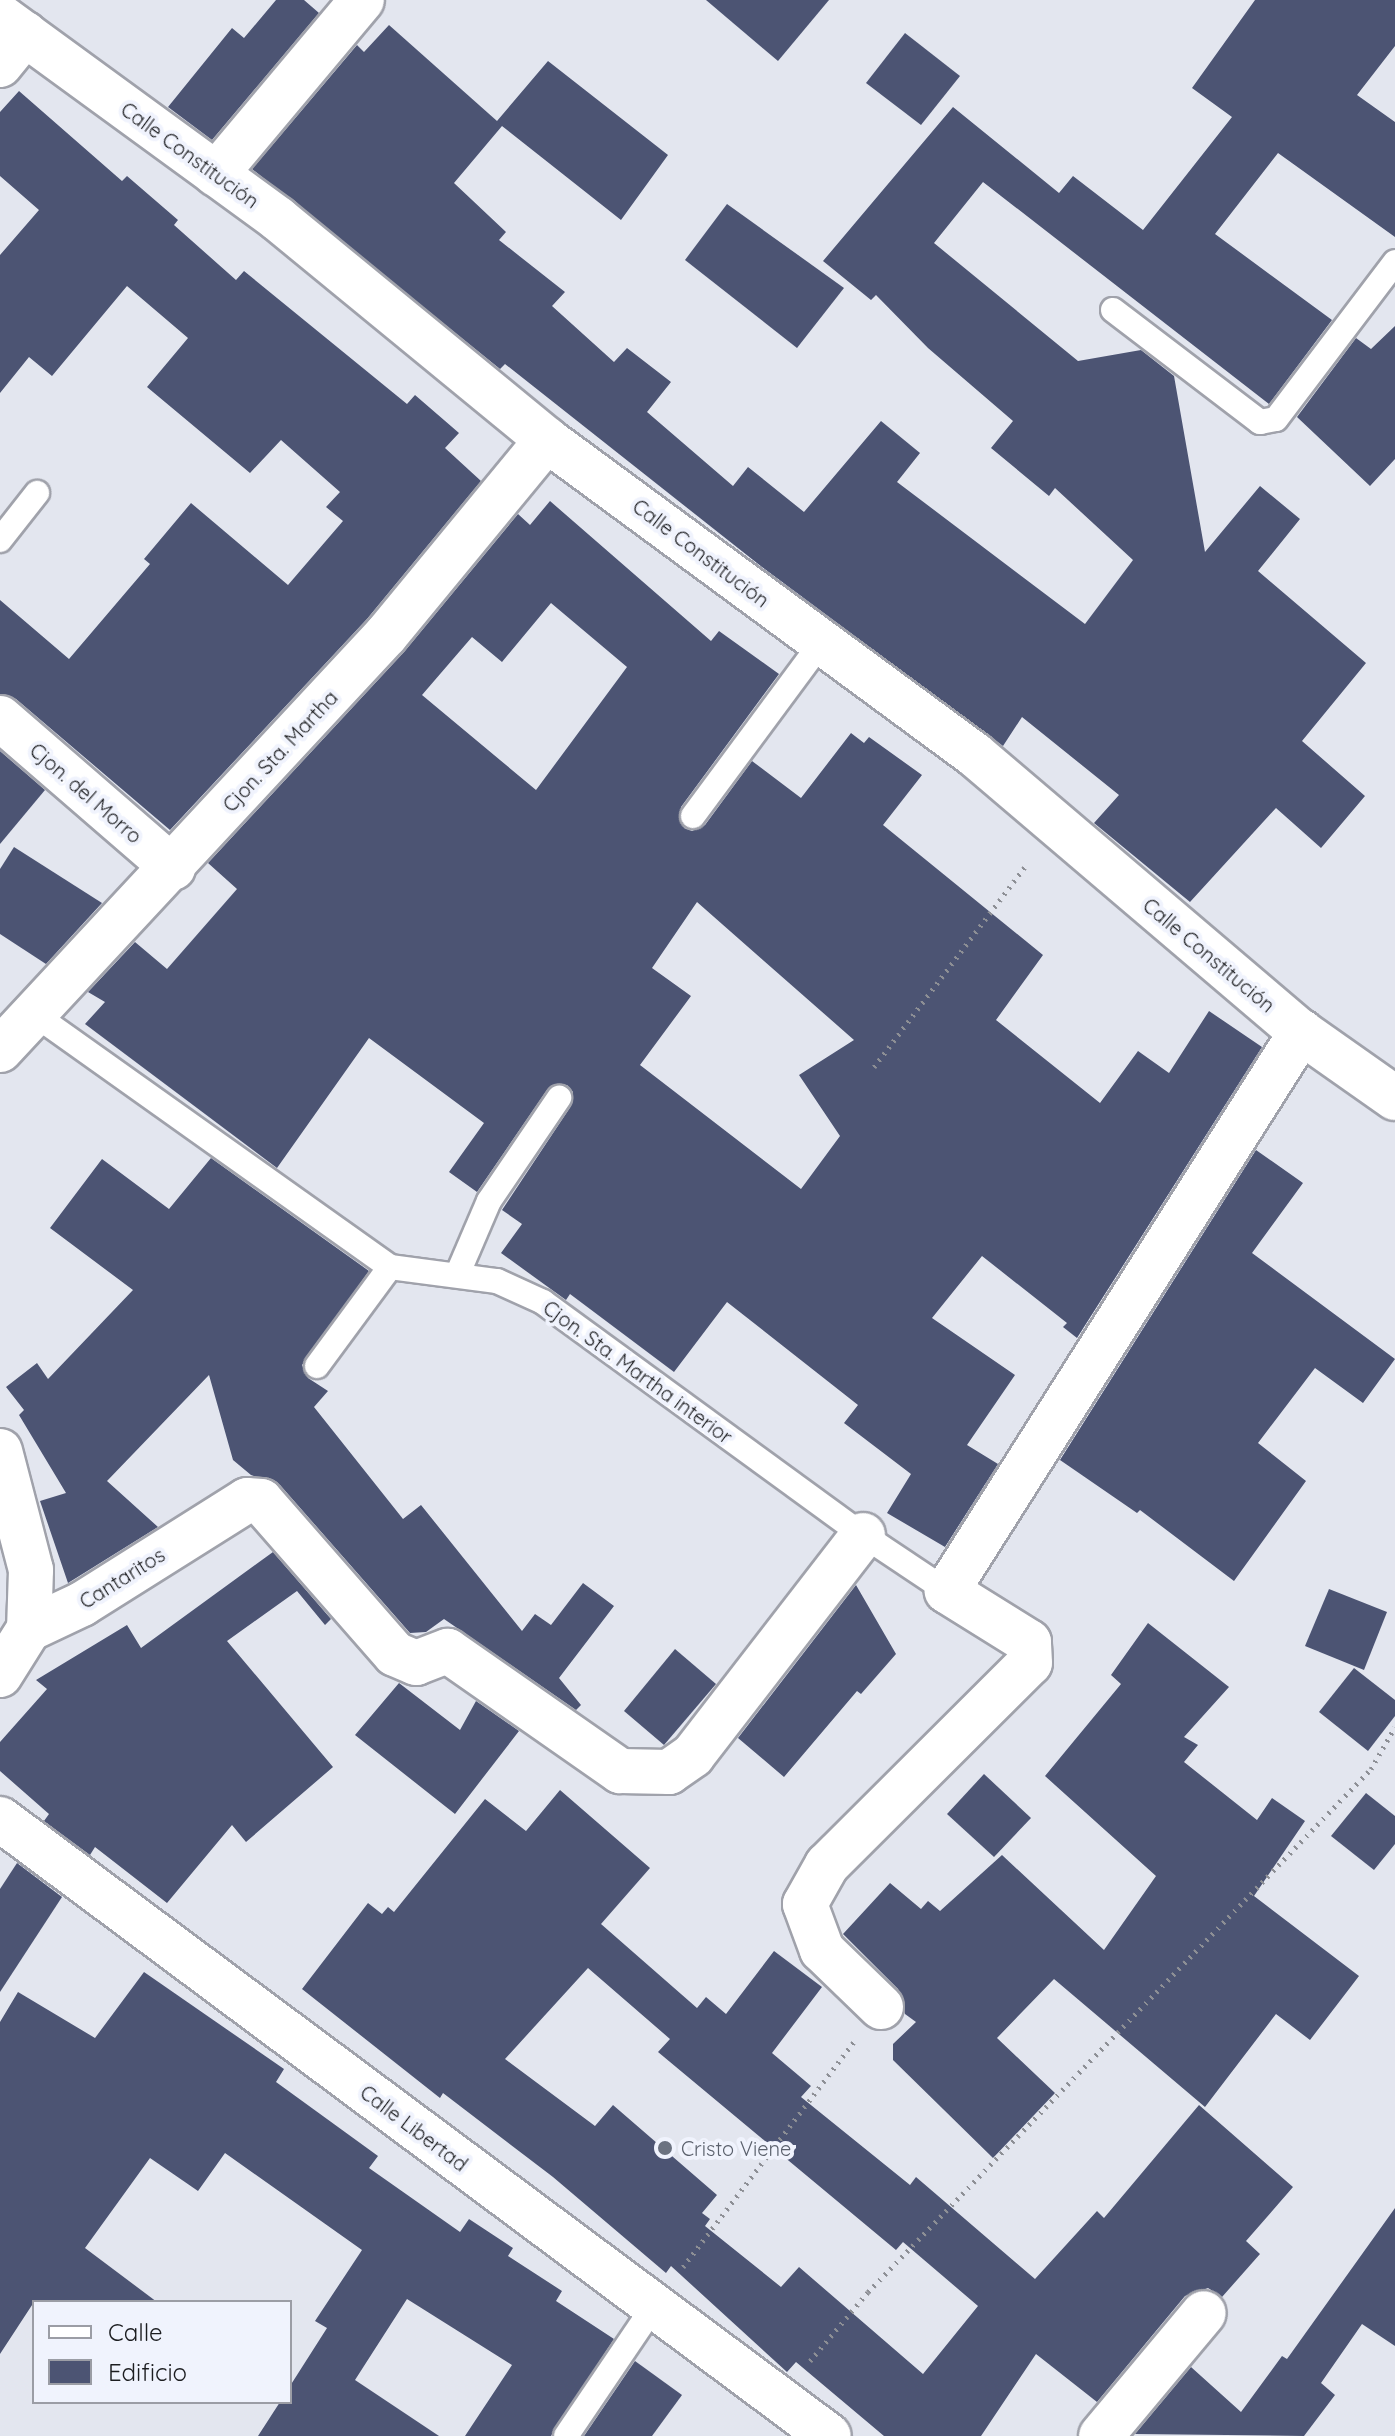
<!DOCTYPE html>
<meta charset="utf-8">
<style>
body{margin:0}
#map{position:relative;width:1395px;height:2436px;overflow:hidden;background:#e3e6ef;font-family:Quicksand,sans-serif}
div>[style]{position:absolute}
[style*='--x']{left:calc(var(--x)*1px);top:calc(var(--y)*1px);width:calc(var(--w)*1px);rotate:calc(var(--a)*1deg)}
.building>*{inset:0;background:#4c5473}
.path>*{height:5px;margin-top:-2.5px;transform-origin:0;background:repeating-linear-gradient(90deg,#8d8f95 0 2px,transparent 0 8px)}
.roads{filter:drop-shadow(2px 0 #a0a2ab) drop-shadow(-2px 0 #a0a2ab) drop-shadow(0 2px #a0a2ab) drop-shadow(0 -2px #a0a2ab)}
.service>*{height:24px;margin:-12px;padding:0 12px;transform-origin:12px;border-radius:12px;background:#fff}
.minor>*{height:44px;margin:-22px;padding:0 22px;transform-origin:22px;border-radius:22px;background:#fff}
.dots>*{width:22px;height:22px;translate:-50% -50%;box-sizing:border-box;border:4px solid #f0f3fd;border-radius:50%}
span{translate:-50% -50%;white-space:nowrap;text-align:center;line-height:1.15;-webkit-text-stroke:8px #f0f3fd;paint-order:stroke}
.street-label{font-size:20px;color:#1c1d20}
.worship-label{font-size:20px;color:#5b616d}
.left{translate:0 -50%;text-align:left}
.legend{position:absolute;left:32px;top:2300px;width:260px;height:104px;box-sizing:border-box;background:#f0f3fd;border:2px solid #9b9da5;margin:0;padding:10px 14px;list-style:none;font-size:24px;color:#1c1d20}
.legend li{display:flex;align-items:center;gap:16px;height:40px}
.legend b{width:40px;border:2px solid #9b9da5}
</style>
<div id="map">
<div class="building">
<i style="clip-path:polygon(276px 0,304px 0,319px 13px,212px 140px,168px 107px,232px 28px,244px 38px)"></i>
<i style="clip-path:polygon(706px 0,829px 0,778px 61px)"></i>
<i style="clip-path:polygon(1255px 0,1395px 0,1395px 46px,1357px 95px,1395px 122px,1395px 237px,1278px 153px,1215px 234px,1332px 320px,1269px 404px,983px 182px,934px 243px,1078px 361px,1141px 350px,1174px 376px,1205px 552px,1260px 486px,1300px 519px,1258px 571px,1366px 663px,1302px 741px,1365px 796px,1321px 848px,1276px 808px,1190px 902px,1094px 823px,1119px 795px,1022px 717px,1003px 746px,762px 567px,505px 364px,500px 369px,252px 169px,357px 45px,364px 52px,389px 25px,497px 121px,548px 61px,668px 155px,621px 220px,502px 126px,454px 183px,506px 232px,499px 240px,565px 292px,552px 306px,614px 362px,627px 348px,671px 382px,647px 412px,733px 486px,748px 467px,804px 512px,881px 421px,920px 453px,897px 482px,1085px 624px,1133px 560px,1055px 488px,1049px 496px,991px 448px,1013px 421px,928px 348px,876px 295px,871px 300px,823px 261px,953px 107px,1059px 193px,1073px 176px,1143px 230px,1232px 117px,1192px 88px)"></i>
<i style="clip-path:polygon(905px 33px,960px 76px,921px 125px,866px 83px)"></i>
<i style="clip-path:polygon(19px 91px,122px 181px,127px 176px,178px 220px,174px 225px,236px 280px,244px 271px,407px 404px,415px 395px,459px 433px,445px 448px,481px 481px,367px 619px,170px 830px,16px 699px,0 694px,0 600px,69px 659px,150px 564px,144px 559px,191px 503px,288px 585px,343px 521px,326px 507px,340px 492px,281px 440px,250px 473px,147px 387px,188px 338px,127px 286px,52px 376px,29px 357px,0 393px,0 255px,39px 210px,0 176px,0 112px)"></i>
<i style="clip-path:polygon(727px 204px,844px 288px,797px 348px,685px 260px)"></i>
<i style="clip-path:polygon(1395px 326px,1395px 459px,1370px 486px,1297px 417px,1356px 338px,1371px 349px)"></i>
<i style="clip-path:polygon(evenodd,550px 501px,711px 641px,719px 631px,779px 674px,681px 807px,684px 828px,692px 831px,705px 825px,752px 761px,801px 798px,851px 733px,864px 743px,869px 737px,922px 775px,883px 825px,1043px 955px,996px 1020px,1100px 1103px,1138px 1051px,1169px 1073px,1209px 1011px,1262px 1047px,1077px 1338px,1063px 1327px,1067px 1323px,982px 1256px,932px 1318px,1015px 1375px,967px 1445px,998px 1464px,945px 1547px,887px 1513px,911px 1474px,844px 1423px,858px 1405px,727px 1302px,674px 1372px,570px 1294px,566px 1300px,501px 1253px,522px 1224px,502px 1210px,571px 1106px,573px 1092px,567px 1085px,547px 1090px,477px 1192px,449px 1172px,484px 1123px,369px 1038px,277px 1168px,85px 1024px,105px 1002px,88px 992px,135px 942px,167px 969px,237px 889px,208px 863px,404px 652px,518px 514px,530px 525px,550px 501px,551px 603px,627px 667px,536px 790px,422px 695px,472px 637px,502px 662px,551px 603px,550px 501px,697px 902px,854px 1040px,799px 1075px,840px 1136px,801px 1189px,640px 1065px,691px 996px,652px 968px,697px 902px)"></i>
<i style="clip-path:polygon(0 751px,45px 790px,0 844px)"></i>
<i style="clip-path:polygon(14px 847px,102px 903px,46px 964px,0 934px,0 869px)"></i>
<i style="clip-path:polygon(1256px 1150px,1303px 1183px,1252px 1253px,1395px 1359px,1363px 1403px,1315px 1368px,1258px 1443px,1306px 1481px,1234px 1581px,1140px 1510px,1137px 1513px,1060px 1460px)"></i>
<i style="clip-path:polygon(211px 1158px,369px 1271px,302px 1365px,308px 1378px,328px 1391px,314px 1407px,403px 1519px,421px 1505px,522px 1631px,535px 1614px,551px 1625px,583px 1583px,614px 1606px,559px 1678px,581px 1705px,576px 1710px,444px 1619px,426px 1632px,410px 1633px,280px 1485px,251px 1475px,233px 1460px,209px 1375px,107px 1481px,158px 1527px,68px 1583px,40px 1501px,66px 1493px,19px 1415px,24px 1410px,6px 1387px,37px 1363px,48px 1379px,133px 1290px,50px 1228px,102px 1159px,169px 1209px)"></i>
<i style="clip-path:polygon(273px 1552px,331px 1619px,325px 1625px,297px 1591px,227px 1641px,333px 1767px,246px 1842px,232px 1825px,167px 1903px,95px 1847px,90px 1855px,44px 1821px,49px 1814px,0 1771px,0 1742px,47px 1689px,36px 1680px,127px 1625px,141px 1648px)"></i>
<i style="clip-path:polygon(856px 1585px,896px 1654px,861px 1694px,857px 1691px,784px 1777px,738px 1738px)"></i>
<i style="clip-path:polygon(1329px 1589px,1387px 1612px,1364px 1670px,1305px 1646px)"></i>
<i style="clip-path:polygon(1148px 1623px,1229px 1687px,1184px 1737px,1198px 1745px,1184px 1762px,1257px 1820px,1272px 1798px,1305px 1821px,1254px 1896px,1359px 1976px,1310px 2040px,1276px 2014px,1205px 2107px,1054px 1979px,997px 2038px,1055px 2093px,993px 2158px,893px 2060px,893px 2044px,916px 2022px,905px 2014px,898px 1989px,843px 1934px,890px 1883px,921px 1909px,928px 1901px,940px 1911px,1002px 1855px,1104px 1950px,1156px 1876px,1045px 1776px,1121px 1684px,1111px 1675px)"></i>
<i style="clip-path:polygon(675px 1649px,716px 1684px,664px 1745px,624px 1711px)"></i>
<i style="clip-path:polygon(1354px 1668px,1395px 1700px,1395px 1716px,1368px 1751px,1319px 1712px)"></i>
<i style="clip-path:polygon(399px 1683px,460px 1730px,476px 1701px,519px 1731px,455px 1814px,355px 1735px)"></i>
<i style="clip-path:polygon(984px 1774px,1031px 1818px,994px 1857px,947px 1814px)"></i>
<i style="clip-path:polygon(evenodd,560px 1790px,650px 1868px,601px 1924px,697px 2008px,706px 1997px,726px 2014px,774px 1951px,822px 1987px,772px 2053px,811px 2086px,801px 2097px,910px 2185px,916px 2177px,1035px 2279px,1097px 2211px,1104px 2218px,1199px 2105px,1293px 2187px,1246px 2241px,1260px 2254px,1222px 2297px,1208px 2288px,1185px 2296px,1097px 2402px,1036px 2354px,981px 2436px,884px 2436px,796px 2362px,787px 2372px,671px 2266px,666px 2273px,553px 2177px,443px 2093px,440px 2098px,302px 1989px,368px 1903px,382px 1914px,388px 1907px,394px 1912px,485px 1799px,526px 1831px,560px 1790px,588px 1968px,670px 2039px,658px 2052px,896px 2250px,903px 2242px,978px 2306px,923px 2374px,799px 2267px,781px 2287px,705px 2226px,710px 2219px,702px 2213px,717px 2195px,613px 2105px,595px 2126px,505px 2059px,588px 1968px)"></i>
<i style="clip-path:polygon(1366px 1793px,1395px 1816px,1395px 1844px,1374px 1870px,1331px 1836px)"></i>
<i style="clip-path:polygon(17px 1863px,62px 1897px,0 1992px,0 1889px)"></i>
<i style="clip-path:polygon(144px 1972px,284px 2069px,276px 2082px,378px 2156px,369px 2168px,460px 2232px,469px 2219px,513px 2248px,508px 2256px,562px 2291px,556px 2301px,614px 2339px,551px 2436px,465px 2436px,512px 2365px,407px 2299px,355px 2380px,439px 2436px,258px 2436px,280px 2402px,290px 2402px,290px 2386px,327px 2328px,315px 2321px,362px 2250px,225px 2153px,198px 2191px,150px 2158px,85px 2248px,157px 2302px,34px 2302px,0 2354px,0 2022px,18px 1992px,95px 2038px)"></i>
<i style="clip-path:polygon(1395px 2208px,1395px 2346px,1362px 2324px,1321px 2383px,1335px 2395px,1304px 2436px,1135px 2434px,1191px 2367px,1241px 2412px,1282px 2356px,1287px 2359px)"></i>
<i style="clip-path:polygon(635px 2361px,682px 2395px,652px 2436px,584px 2436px)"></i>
</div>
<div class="path">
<i style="--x:874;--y:1067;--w:254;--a:-53"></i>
<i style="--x:683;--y:2267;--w:283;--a:-52.8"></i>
<i style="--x:810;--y:2361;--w:90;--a:-50"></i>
<i style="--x:868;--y:2292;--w:726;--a:-46.12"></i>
<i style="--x:1371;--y:1769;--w:48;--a:-60.3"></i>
</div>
<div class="roads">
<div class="service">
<i style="--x:1113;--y:310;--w:185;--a:37.3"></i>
<i style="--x:1260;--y:422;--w:16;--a:-11"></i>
<i style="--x:1276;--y:419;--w:197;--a:-52.8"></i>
<i style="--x:0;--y:540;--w:60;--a:-51.8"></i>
<i style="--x:693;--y:816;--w:215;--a:-53.5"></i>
<i style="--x:34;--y:1014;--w:437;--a:35.4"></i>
<i style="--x:390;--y:1267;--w:108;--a:7.5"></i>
<i style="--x:497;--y:1281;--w:51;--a:24.5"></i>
<i style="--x:543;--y:1302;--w:396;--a:36.1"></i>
<i style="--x:863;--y:1535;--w:101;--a:33.7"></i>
<i style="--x:458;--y:1273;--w:78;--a:-66.7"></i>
<i style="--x:489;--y:1201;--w:125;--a:-55.8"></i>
<i style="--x:317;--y:1366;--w:123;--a:-53.6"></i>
<i style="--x:566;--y:2436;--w:157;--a:-55.9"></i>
</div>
<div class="minor">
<i style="--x:0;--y:16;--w:344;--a:36.1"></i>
<i style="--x:278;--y:219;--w:348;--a:39.4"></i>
<i style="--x:547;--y:440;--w:531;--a:36.35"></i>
<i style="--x:975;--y:755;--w:428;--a:40.4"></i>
<i style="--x:1301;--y:1032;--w:115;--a:35.1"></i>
<i style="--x:0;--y:65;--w:40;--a:-51"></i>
<i style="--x:216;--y:174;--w:227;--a:-50"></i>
<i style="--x:0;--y:718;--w:229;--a:40.9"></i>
<i style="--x:0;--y:1050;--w:567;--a:-47.07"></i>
<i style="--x:386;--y:635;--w:253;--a:-50.5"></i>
<i style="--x:0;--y:1451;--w:123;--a:75.4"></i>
<i style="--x:31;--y:1570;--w:59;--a:91.9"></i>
<i style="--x:0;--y:1675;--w:54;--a:-57.8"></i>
<i style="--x:29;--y:1629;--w:59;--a:-25.3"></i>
<i style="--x:82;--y:1604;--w:195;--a:-32.2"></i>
<i style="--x:247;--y:1500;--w:14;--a:4"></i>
<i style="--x:261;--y:1501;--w:203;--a:48.8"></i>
<i style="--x:395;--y:1654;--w:23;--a:23"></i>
<i style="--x:416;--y:1663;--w:34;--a:-21"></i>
<i style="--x:448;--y:1651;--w:210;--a:34.9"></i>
<i style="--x:620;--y:1771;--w:49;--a:1.2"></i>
<i style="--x:669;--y:1772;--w:29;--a:-35"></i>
<i style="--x:693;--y:1755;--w:278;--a:-52.3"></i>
<i style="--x:0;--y:1819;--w:1033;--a:36.66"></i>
<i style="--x:881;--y:2007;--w:82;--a:-136"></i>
<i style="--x:822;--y:1950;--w:49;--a:-110.3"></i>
<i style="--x:805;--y:1904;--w:45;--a:-60.6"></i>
<i style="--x:827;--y:1865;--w:286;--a:-44.9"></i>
<i style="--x:1030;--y:1663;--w:21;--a:-93"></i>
<i style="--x:1029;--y:1642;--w:97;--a:-148.1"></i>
<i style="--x:947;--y:1591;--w:662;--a:-57.65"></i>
<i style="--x:1101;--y:2436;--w:160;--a:-50.1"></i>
</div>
</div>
<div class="dots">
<i style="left:665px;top:2148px;background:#6b7280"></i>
</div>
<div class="street-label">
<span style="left:190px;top:155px;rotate:36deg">Calle Constitución</span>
<span style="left:701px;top:553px;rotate:37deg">Calle Constitución</span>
<span style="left:280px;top:751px;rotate:-47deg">Cjon. Sta. Martha</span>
<span style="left:86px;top:793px;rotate:41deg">Cjon. del Morro</span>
<span style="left:1209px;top:955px;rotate:40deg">Calle Constitución</span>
<span style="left:638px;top:1372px;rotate:36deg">Cjon. Sta. Martha interior</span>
<span style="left:122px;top:1578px;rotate:-32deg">Cantaritos</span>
<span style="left:414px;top:2128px;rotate:37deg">Calle Libertad</span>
</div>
<div class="worship-label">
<span class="left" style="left:681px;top:2148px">Cristo Viene</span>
</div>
<ul class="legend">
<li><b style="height:10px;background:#fff"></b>Calle</li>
<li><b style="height:22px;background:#4c5473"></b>Edificio</li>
</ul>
</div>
